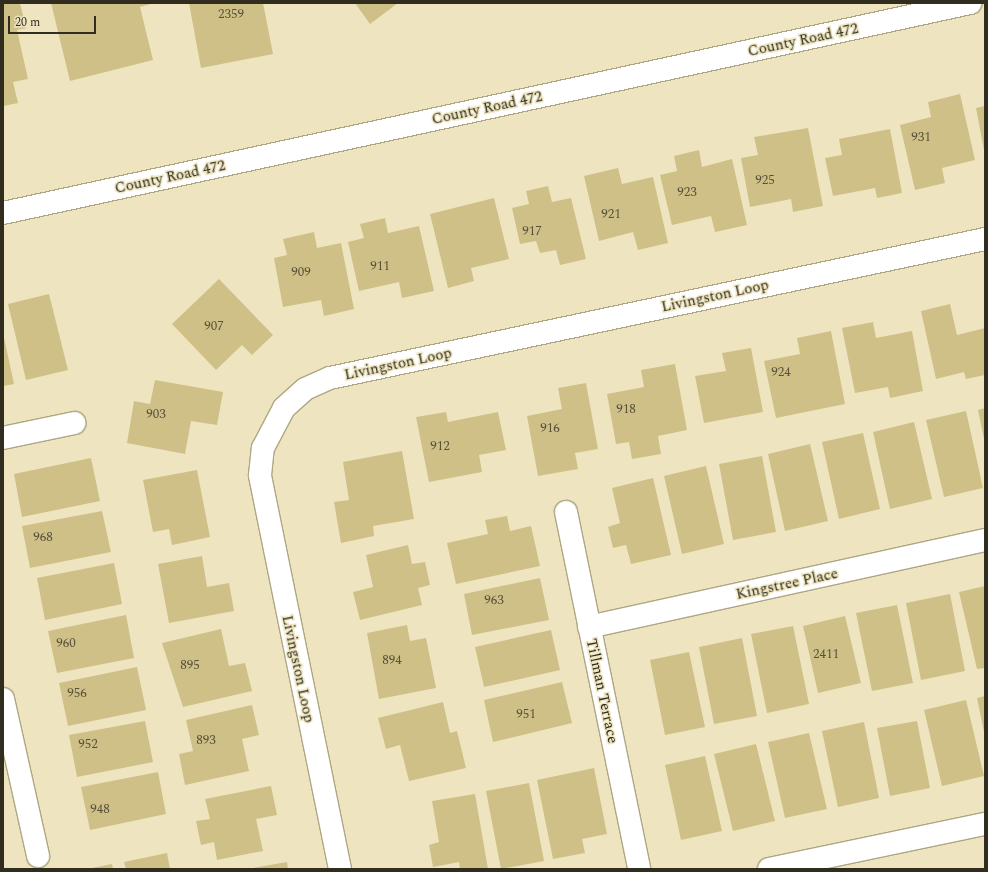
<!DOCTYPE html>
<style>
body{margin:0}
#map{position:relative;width:988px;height:872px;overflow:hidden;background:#eee5c0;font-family:Spectral,serif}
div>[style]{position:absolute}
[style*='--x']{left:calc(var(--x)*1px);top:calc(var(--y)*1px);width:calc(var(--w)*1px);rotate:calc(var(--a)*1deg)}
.building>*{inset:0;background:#cfc088}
.roads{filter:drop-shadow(1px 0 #aea683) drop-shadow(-1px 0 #aea683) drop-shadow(0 1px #aea683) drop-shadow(0 -1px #aea683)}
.minor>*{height:22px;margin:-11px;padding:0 11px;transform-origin:11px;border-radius:11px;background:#fff}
span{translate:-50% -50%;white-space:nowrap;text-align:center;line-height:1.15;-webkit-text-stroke:3px #eee5c0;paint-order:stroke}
.number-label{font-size:13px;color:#585239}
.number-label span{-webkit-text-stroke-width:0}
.street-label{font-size:15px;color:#302d1f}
.frame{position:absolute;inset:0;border:4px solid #302d1f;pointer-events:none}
.scale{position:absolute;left:8px;top:16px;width:88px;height:18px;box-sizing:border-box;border:2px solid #302d1f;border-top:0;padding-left:5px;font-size:12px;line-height:14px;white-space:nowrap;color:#302d1f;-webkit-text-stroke:3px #eee5c0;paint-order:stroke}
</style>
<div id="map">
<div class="building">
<i style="clip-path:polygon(3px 3px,20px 3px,26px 28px,17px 30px,28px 79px,13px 82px,18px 103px,3px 106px)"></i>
<i style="clip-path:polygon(51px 3px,154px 3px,140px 7px,153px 60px,70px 81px)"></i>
<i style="clip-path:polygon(189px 3px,263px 3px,273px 54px,201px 68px)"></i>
<i style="clip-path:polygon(355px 3px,398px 3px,370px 24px)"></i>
<i style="clip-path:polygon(960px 94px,975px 160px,942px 168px,945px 183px,915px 190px,900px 125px,931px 117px,928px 102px)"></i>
<i style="clip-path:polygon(985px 106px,985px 150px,984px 150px,976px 108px)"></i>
<i style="clip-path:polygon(808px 128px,823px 206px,793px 212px,791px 199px,750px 207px,741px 158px,758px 155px,754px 137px)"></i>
<i style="clip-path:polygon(890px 129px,902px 193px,877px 198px,875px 188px,833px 196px,825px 158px,842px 155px,839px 139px)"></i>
<i style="clip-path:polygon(699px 150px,702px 167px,732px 159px,747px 225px,715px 232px,711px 216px,672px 225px,660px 175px,677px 171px,674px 156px)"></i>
<i style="clip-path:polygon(618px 168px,622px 184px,653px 177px,668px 243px,638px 250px,633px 232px,599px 241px,584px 176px)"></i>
<i style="clip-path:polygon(548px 186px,552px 202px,571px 198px,586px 259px,560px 265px,556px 250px,540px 253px,536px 241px,520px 244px,512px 208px,529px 204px,526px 191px)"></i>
<i style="clip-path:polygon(494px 198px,509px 259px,471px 268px,474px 281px,448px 288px,430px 214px)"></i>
<i style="clip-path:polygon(385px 218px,388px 233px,419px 226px,434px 291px,402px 298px,399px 282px,359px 291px,348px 242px,364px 238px,360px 224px)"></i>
<i style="clip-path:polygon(314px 232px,317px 248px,341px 243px,354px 309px,324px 316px,321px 300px,283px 307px,274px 258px,287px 255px,283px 239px)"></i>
<i style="clip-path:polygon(219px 279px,273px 335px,252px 355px,242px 345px,216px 370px,172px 324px)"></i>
<i style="clip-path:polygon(49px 294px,68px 370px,26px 380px,8px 304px)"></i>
<i style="clip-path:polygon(950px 304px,957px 335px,985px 328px,985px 375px,966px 379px,964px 372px,936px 379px,921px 311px)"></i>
<i style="clip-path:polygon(873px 322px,876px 338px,912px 331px,923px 391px,890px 398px,888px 387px,855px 393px,842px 328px)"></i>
<i style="clip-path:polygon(831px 331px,845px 404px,776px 418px,764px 361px,800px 354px,797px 338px)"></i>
<i style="clip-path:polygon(3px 333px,14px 384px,3px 386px)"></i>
<i style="clip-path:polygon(751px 348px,763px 412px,704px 423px,695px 376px,726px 371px,722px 353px)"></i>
<i style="clip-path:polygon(675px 364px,687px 430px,658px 436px,661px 454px,632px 459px,629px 442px,616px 444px,607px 394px,644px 387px,641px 370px)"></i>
<i style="clip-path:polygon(155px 380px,223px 392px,217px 425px,191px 421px,185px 454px,127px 443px,134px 401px,150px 404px)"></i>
<i style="clip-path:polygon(586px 383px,598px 449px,575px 453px,578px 469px,538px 476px,527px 416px,562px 409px,558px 388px)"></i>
<i style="clip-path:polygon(985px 408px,985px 439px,984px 439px,978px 410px)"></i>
<i style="clip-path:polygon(966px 411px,983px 488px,944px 497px,926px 420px)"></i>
<i style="clip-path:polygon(446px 412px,448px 422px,498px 412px,506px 450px,479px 455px,482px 472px,429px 482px,416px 417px)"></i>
<i style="clip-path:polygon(914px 422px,932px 499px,890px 509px,873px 432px)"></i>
<i style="clip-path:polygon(863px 433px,880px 509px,839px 519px,822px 442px)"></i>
<i style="clip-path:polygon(810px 444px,828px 521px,785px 531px,768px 454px)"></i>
<i style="clip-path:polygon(402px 451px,414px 519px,373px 526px,374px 536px,341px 543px,334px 502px,349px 500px,343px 462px)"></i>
<i style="clip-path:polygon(762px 456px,776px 532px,733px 540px,719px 464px)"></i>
<i style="clip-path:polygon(91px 458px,100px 501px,22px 517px,14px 474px)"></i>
<i style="clip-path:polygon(706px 466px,724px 544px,682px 554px,664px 476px)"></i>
<i style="clip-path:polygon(197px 470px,210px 537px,172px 545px,169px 529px,153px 532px,143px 480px)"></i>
<i style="clip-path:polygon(653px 478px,671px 555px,631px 564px,626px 545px,613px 548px,608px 527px,620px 523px,612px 488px)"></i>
<i style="clip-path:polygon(102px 511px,111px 552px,30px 568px,22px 526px)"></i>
<i style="clip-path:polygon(507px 516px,510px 531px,531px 526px,540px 566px,456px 584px,447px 543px,488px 534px,485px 520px)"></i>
<i style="clip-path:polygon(408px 545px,412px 564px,425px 562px,430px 585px,418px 588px,422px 605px,360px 620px,353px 592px,373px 587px,366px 555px)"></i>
<i style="clip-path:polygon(202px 556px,207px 587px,229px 583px,234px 611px,169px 623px,158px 564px)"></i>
<i style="clip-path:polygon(114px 563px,122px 604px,45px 620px,37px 578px)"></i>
<i style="clip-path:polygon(540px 578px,549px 620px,472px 635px,464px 594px)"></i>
<i style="clip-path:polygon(985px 586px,985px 668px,977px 669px,959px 592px)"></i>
<i style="clip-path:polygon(950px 594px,965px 671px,921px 680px,906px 603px)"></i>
<i style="clip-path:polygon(897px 605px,913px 683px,872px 691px,856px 613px)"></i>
<i style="clip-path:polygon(126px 615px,134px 658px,57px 673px,48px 631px)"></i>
<i style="clip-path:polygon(845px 616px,861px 683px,818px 693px,803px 626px)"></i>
<i style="clip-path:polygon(407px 625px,410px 641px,426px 638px,436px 688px,379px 699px,367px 633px)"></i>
<i style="clip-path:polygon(793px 626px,809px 704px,767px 713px,751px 634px)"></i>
<i style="clip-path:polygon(221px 629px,229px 666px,245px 663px,252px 691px,183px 707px,162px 643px)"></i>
<i style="clip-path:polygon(551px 630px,560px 670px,484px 687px,475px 647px)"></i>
<i style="clip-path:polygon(742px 638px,757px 716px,714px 724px,699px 647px)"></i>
<i style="clip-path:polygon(689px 652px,705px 727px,665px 735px,650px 660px)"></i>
<i style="clip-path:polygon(137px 667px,146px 710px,68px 726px,59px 683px)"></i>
<i style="clip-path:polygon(562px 682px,572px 723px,493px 742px,484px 700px)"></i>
<i style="clip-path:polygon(985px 696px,985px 732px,984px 732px,977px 698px)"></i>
<i style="clip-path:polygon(966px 700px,984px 776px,942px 786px,924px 710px)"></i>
<i style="clip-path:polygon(443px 702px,450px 733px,457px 731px,466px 768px,409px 781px,400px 745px,386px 749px,378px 718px)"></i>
<i style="clip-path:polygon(252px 705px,259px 735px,242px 739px,249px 771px,185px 785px,179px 754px,193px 751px,186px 720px)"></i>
<i style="clip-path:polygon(145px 721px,153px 762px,77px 777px,69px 735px)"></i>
<i style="clip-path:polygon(917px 721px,930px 788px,890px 796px,877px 728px)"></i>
<i style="clip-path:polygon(864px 722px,879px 798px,838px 807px,822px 731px)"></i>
<i style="clip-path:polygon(809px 733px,827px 809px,785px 818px,768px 742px)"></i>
<i style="clip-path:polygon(756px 744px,775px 821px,733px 831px,714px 754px)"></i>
<i style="clip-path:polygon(705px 756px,722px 831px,681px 840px,665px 765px)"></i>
<i style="clip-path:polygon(594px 768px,607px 834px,582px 839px,585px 853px,553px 859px,537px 780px)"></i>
<i style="clip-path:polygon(158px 772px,166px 814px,90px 830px,81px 787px)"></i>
<i style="clip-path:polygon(529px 783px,544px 861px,501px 869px,486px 791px)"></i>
<i style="clip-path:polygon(271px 786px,277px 815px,256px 819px,263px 851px,217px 860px,214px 842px,201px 845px,196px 821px,210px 819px,205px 799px)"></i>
<i style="clip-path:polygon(475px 794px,488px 869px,460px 869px,459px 862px,433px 867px,429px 845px,439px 842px,432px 801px)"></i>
<i style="clip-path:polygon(167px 853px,170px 869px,126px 869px,124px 862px)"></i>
<i style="clip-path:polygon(287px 862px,288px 869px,253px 869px,253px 868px)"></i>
<i style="clip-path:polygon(112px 864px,113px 869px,92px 869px,92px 868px)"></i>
</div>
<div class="roads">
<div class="minor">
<i style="--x:3;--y:213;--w:990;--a:-12.25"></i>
<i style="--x:3;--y:438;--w:73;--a:-11.9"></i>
<i style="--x:566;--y:512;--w:364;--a:78.4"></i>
<i style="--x:589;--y:627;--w:405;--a:-12.4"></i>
<i style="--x:3;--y:699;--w:161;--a:77.4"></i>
<i style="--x:340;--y:869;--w:402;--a:-101.5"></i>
<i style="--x:260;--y:475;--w:27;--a:-84"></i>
<i style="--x:263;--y:448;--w:45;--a:-62.3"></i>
<i style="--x:284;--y:408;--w:28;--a:-42"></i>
<i style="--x:305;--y:389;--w:27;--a:-24"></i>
<i style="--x:330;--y:378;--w:670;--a:-11.98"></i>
<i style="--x:769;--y:869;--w:221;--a:-11.8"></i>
</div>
</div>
<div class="number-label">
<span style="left:231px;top:14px">2359</span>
<span style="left:921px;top:137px">931</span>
<span style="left:765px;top:180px">925</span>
<span style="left:687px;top:192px">923</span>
<span style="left:611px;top:214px">921</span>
<span style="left:532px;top:231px">917</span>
<span style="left:380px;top:266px">911</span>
<span style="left:301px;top:272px">909</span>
<span style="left:214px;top:326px">907</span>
<span style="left:781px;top:372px">924</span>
<span style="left:626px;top:409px">918</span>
<span style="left:156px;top:414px">903</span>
<span style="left:550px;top:428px">916</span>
<span style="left:440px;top:446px">912</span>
<span style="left:43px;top:537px">968</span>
<span style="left:494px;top:600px">963</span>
<span style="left:66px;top:643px">960</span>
<span style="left:826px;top:654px">2411</span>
<span style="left:392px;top:660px">894</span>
<span style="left:190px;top:665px">895</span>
<span style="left:77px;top:693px">956</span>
<span style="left:526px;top:714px">951</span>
<span style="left:206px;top:740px">893</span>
<span style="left:88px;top:744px">952</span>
<span style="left:100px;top:809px">948</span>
</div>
<div class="street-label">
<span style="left:803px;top:40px;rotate:-12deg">County Road 472</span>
<span style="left:487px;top:108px;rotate:-12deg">County Road 472</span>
<span style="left:170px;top:177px;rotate:-12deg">County Road 472</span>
<span style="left:715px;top:296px;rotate:-12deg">Livingston Loop</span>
<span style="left:398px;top:364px;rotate:-12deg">Livingston Loop</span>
<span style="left:787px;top:584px;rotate:-12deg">Kingstree Place</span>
<span style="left:298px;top:669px;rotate:78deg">Livingston Loop</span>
<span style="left:602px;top:691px;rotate:78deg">Tillman Terrace</span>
</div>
<div class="frame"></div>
<div class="scale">20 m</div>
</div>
